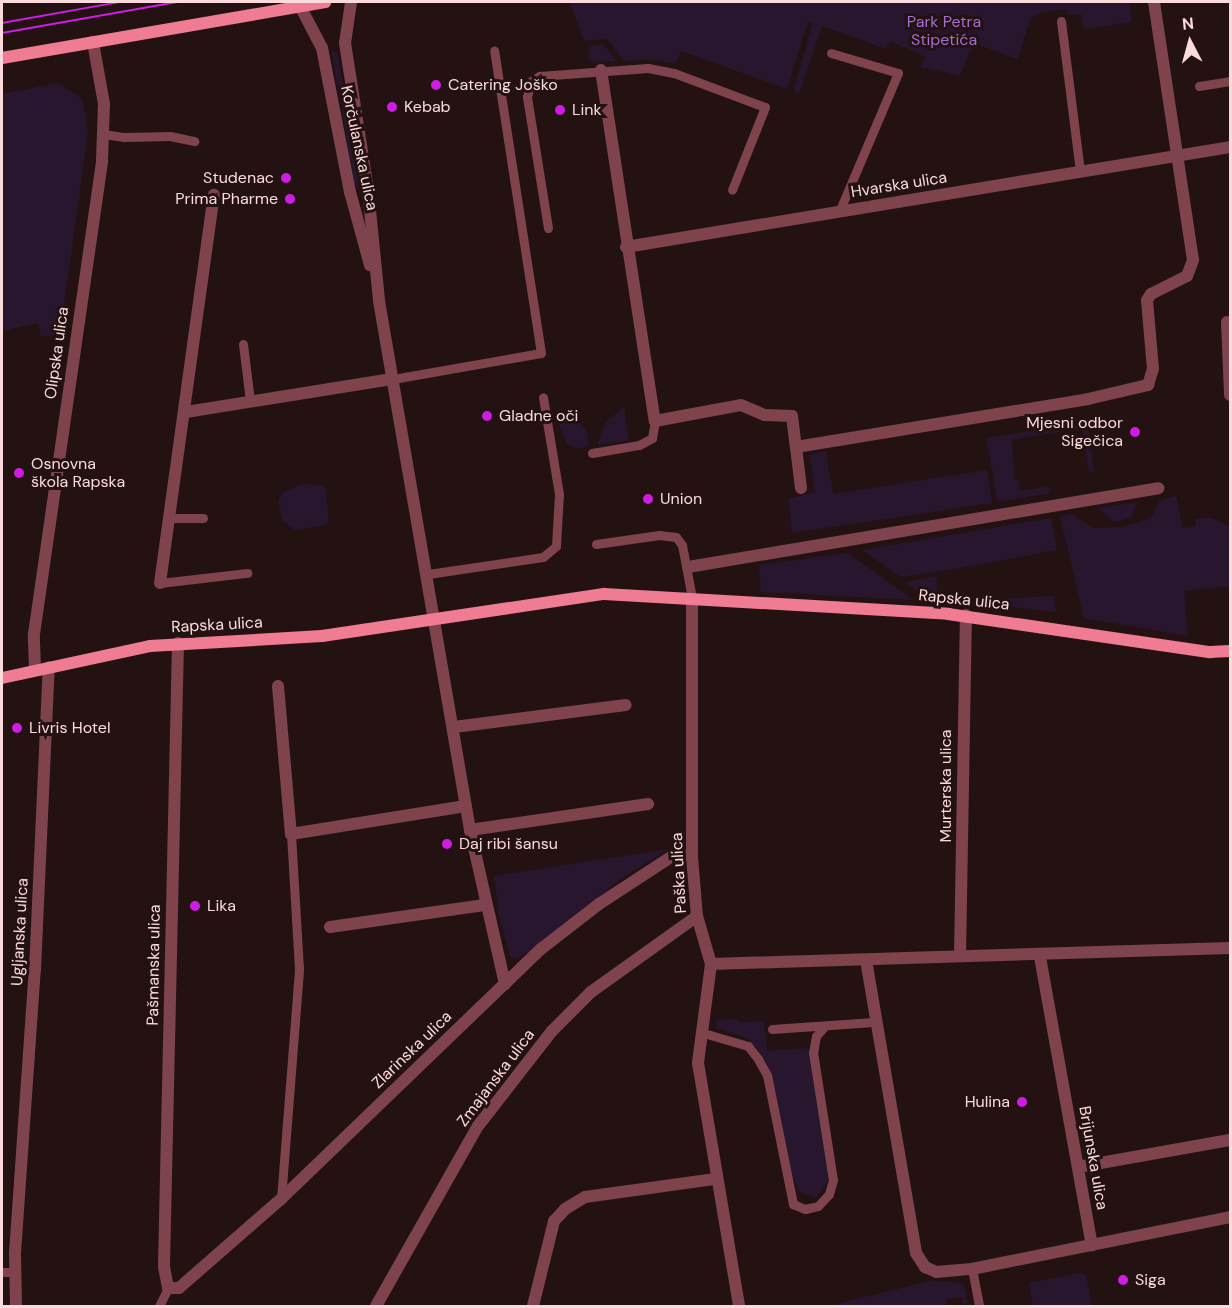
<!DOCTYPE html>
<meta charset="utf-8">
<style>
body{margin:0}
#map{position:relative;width:1232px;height:1308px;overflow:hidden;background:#241213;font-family:"DM Sans",sans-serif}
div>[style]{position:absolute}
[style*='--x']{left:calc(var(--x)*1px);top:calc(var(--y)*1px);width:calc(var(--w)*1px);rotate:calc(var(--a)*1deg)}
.green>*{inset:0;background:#28162e}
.lane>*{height:9px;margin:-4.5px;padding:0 4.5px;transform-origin:4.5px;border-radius:4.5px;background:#7e434d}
.street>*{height:12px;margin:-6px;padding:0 6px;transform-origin:6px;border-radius:6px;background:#7e434d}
.secondary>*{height:12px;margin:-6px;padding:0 6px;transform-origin:6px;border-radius:6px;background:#ef7c92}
.tram>*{height:1.5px;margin:-0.75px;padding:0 0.75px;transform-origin:0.75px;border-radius:0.75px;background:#cd1de3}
.dots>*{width:16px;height:16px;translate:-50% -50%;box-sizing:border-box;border:3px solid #241213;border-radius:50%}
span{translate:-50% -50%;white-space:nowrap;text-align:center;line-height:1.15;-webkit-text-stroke:6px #241213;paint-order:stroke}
.park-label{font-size:16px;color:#a46ed2}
.poi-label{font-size:16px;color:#fadadd}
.left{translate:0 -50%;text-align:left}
.right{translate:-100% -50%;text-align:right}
.street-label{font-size:16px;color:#fadadd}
.frame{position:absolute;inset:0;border:3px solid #fadadd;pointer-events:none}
.north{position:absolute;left:1160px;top:12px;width:60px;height:60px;-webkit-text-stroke:4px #241213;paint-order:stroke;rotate:354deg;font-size:16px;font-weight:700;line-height:24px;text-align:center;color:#fadadd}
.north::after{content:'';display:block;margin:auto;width:21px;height:27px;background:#fadadd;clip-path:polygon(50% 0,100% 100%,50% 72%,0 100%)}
</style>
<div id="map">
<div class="green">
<i style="clip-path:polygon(570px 2px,1129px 2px,1132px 22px,1084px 29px,1081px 14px,1067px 15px,1066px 9px,1042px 12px,1030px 19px,1018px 59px,973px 43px,960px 76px,920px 67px,926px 57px,890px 41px,886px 49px,822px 26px,799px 94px,793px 91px,813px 23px,808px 22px,787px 89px,681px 51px,675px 63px,645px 59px,624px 61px,607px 39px,584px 41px)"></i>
<i style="clip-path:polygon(603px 44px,617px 61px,590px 62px,588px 46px)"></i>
<i style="clip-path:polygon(337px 52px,357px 172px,358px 189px,354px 182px,332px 53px)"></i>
<i style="clip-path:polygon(58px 83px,82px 98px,88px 131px,60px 334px,41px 337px,38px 323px,2px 331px,2px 94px)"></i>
<i style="clip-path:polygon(624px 407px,629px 440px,597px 445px,605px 423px)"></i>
<i style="clip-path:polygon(558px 410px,579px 421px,587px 432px,589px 445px,581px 449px,567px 444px,558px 423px)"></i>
<i style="clip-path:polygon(1087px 423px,1094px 471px,1089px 472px,1082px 428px,1012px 440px,1014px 480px,1019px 480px,1020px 491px,1049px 486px,1050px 493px,998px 502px,986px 438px)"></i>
<i style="clip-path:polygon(826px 451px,833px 494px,987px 470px,992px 503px,792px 533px,788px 499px,815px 492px,810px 455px)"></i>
<i style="clip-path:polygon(301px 484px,322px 485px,325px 489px,329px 521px,325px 525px,295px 530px,282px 520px,278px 501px,282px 493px)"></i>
<i style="clip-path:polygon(1176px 496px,1183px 528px,1196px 526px,1195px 519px,1212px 518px,1230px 527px,1230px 586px,1184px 591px,1188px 636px,1084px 618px,1060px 517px,1072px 514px,1093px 528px,1123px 527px,1151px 518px,1160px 500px)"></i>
<i style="clip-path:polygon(1137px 502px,1131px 518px,1114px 522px,1099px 508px)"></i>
<i style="clip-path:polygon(1051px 518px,1057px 550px,955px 569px,901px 577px,862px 550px)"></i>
<i style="clip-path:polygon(847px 553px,914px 600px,761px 592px,759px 565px)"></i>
<i style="clip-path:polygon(936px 576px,938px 593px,930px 590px,930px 595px,920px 594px,905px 582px)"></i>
<i style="clip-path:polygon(1054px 596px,1056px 612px,973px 602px,973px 600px)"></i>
<i style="clip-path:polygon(669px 849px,622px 878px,529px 952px,517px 959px,510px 956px,499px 915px,494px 876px)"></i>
<i style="clip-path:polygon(738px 1019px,739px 1023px,764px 1021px,767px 1051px,809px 1048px,829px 1179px,816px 1198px,800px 1192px,792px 1174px,768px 1066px,757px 1048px,747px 1038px,717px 1028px,716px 1020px)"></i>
<i style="clip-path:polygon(1079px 1273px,1086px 1275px,1092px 1306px,1033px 1306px,1029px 1283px)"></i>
<i style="clip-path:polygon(930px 1281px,963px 1283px,968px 1303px,962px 1304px,962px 1297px,946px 1299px,946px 1306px,828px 1306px)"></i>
</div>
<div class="lane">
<i style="--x:1061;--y:21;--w:152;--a:82.8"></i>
<i style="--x:831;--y:53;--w:70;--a:16.6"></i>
<i style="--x:898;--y:73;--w:151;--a:113"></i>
<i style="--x:1199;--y:86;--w:31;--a:-9"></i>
<i style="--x:104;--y:134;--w:20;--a:9"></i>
<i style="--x:124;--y:137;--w:46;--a:-1.2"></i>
<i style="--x:170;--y:136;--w:25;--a:12"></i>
<i style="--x:548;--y:228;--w:133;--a:-99.1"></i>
<i style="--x:527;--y:97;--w:16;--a:-76"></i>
<i style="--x:531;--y:81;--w:9;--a:-32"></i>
<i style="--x:539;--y:76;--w:109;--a:-4.2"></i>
<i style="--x:648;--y:68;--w:26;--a:11"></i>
<i style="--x:674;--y:73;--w:97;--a:20.5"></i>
<i style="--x:765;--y:107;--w:89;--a:111.7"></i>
<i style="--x:243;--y:344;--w:57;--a:83"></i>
<i style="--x:393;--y:379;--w:150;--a:-10"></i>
<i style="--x:541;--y:353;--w:306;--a:-98.8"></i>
<i style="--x:592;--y:453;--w:48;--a:-9.7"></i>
<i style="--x:639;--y:445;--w:15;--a:-28"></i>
<i style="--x:652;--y:438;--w:17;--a:-80"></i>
<i style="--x:168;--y:518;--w:35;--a:0"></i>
<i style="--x:596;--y:544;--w:64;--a:-8.1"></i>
<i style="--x:659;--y:535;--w:17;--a:7"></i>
<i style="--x:676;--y:537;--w:10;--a:53"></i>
<i style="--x:682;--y:545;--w:54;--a:79.3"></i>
<i style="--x:428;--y:574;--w:116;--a:-8.4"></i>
<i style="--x:543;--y:557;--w:17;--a:-40"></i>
<i style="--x:556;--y:546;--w:52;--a:-86.7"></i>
<i style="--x:559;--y:494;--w:98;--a:-99.4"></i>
<i style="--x:160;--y:583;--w:88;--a:-6.6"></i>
<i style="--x:772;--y:1029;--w:102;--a:-3.9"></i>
<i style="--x:700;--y:1032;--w:50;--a:16.3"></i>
<i style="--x:748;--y:1046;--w:16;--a:52"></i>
<i style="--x:758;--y:1059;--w:18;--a:61"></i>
<i style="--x:767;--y:1075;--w:132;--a:78.6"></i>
<i style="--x:793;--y:1204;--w:13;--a:23"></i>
<i style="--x:805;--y:1209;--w:13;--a:-13"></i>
<i style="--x:818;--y:1206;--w:16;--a:-47"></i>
<i style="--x:829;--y:1194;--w:15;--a:-74"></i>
<i style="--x:833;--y:1180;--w:129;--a:-98.9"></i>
<i style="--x:813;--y:1053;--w:17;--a:-80"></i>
<i style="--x:816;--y:1036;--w:13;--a:-48"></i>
<i style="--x:281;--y:1199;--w:231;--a:-85.5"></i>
<i style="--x:299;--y:969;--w:135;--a:-93.4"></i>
<i style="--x:972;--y:1269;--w:38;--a:79"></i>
<i style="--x:2;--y:1272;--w:13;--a:0"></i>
<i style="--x:159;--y:1306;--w:20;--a:-63"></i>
</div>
<div class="street">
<i style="--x:351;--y:2;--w:41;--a:98.3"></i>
<i style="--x:345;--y:43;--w:149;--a:81.1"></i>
<i style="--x:368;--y:190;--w:112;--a:84.3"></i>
<i style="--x:379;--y:301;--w:537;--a:80.24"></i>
<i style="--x:470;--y:830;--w:158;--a:77.2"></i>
<i style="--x:300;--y:6;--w:47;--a:62.4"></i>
<i style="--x:322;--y:48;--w:147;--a:79"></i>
<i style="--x:350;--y:192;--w:76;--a:74.7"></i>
<i style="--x:601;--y:70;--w:355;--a:81.3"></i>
<i style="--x:655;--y:421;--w:87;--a:-10.5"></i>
<i style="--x:741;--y:405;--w:26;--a:23"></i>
<i style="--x:765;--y:415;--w:27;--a:2"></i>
<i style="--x:792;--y:416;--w:31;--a:83"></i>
<i style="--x:626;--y:247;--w:612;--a:-9.4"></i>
<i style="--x:1227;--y:322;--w:73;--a:87.6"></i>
<i style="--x:186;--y:412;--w:210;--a:-9.1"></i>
<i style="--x:801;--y:488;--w:41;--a:-97"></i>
<i style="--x:796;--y:447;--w:296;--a:-9.3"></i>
<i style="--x:1088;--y:399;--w:62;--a:-13.1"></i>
<i style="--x:1148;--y:385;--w:17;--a:-73"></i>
<i style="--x:1153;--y:369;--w:69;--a:-95"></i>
<i style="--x:1147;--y:300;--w:7;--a:-56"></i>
<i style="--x:1151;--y:294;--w:40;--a:-26.6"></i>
<i style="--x:1187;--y:276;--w:17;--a:-69"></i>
<i style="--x:1193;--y:260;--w:261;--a:-98.6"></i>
<i style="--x:688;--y:567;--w:477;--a:-9.5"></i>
<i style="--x:160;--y:583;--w:392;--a:-82.1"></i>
<i style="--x:692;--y:598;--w:259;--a:90"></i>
<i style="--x:692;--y:857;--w:59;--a:85.2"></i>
<i style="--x:697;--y:916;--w:50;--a:73.7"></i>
<i style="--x:711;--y:964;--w:100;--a:97.5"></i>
<i style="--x:698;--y:1063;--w:246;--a:80.4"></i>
<i style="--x:178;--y:643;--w:624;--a:91.29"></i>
<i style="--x:164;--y:1267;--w:21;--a:79"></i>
<i style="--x:168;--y:1288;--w:11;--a:0"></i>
<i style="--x:179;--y:1288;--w:135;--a:-41.1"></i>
<i style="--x:281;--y:1199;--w:361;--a:-43.9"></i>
<i style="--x:541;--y:949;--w:73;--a:-37.8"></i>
<i style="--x:599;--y:904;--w:90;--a:-33.2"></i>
<i style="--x:674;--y:855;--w:18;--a:6"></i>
<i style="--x:35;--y:670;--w:36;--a:-92"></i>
<i style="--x:34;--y:634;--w:478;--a:-81.8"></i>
<i style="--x:102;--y:161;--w:57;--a:-88"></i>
<i style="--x:104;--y:104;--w:63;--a:-100.1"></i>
<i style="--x:278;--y:686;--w:149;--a:85"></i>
<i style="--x:291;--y:834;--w:177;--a:-9.1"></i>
<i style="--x:454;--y:727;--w:173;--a:-7.3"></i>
<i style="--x:470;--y:830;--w:180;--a:-8.3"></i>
<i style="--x:330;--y:927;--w:156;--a:-8.1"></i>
<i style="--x:960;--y:956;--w:341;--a:-89"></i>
<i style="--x:1040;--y:957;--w:293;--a:79.8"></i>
<i style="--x:866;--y:960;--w:297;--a:80.3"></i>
<i style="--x:916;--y:1253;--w:17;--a:57"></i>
<i style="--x:925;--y:1267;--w:12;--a:24"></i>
<i style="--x:936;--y:1272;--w:36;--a:-5"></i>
<i style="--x:972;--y:1269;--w:263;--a:-11.4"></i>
<i style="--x:711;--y:964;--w:519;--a:-1.77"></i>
<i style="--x:1078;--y:1167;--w:154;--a:-10.1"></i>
<i style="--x:16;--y:1306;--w:53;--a:-91.1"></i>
<i style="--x:15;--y:1253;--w:284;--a:-86"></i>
<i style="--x:35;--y:970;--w:303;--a:-87.4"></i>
<i style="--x:376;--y:1306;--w:207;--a:-60.5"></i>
<i style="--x:478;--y:1126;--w:120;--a:-52.1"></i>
<i style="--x:552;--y:1031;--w:55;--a:-45"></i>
<i style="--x:591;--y:992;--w:130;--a:-35.6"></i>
<i style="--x:533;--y:1306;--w:88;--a:-76.1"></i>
<i style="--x:554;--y:1221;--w:16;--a:-47"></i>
<i style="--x:565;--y:1209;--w:23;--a:-31"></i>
<i style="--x:585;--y:1197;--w:130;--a:-7.9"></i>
</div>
<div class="secondary">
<i style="--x:2;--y:58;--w:328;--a:-9.8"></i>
<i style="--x:2;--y:678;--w:151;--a:-12.2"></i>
<i style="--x:150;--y:646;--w:172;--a:-3.3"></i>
<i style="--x:322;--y:636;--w:285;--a:-8.5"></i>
<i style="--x:604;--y:594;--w:345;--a:3.3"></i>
<i style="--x:948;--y:614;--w:265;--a:8.3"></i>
<i style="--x:1210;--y:652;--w:20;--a:-3"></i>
</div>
<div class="tram">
<i style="--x:2;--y:23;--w:120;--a:-10.1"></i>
<i style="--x:2;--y:33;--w:179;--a:-10"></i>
</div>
<div class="dots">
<i style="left:436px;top:85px;background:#cd1de3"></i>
<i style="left:392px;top:107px;background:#cd1de3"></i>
<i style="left:560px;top:110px;background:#cd1de3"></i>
<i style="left:286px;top:178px;background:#cd1de3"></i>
<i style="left:290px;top:199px;background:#cd1de3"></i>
<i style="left:487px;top:416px;background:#cd1de3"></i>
<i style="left:1135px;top:432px;background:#cd1de3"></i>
<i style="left:19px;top:473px;background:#cd1de3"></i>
<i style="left:648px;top:499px;background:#cd1de3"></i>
<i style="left:17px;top:728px;background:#cd1de3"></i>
<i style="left:447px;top:844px;background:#cd1de3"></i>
<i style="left:195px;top:906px;background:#cd1de3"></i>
<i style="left:1022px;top:1102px;background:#cd1de3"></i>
<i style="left:1123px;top:1280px;background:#cd1de3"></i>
</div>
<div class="park-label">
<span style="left:944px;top:31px">Park Petra<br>Stipetića</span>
</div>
<div class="poi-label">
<span class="left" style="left:448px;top:85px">Catering Joško</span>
<span class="left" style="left:404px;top:107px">Kebab</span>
<span class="left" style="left:572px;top:110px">Link</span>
<span class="right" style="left:274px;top:178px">Studenac</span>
<span class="right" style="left:278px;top:199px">Prima Pharme</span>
<span class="left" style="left:499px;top:416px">Gladne oči</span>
<span class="right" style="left:1123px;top:432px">Mjesni odbor<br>Sigečica</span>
<span class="left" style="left:31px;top:473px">Osnovna<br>škola Rapska</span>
<span class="left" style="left:660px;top:499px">Union</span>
<span class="left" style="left:29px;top:728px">Livris Hotel</span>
<span class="left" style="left:459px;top:844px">Daj ribi šansu</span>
<span class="left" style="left:207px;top:906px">Lika</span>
<span class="right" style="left:1010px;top:1102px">Hulina</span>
<span class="left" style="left:1135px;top:1280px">Siga</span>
</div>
<div class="street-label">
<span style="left:359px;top:148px;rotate:78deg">Korčulanska ulica</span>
<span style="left:899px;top:185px;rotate:-9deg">Hvarska ulica</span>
<span style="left:57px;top:353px;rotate:-82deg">Olipska ulica</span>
<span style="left:964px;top:600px;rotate:6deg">Rapska ulica</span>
<span style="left:217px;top:625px;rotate:-3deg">Rapska ulica</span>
<span style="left:946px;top:786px;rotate:-90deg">Murterska ulica</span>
<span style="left:679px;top:873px;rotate:-93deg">Paška ulica</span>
<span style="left:20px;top:932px;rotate:-87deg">Ugljanska ulica</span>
<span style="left:154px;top:965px;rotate:-89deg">Pašmanska ulica</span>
<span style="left:412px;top:1050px;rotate:-44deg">Zlarinska ulica</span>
<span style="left:496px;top:1078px;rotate:-53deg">Zmajanska ulica</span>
<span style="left:1093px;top:1158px;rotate:80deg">Brijunska ulica</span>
</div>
<div class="frame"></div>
<div class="north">N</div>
</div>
